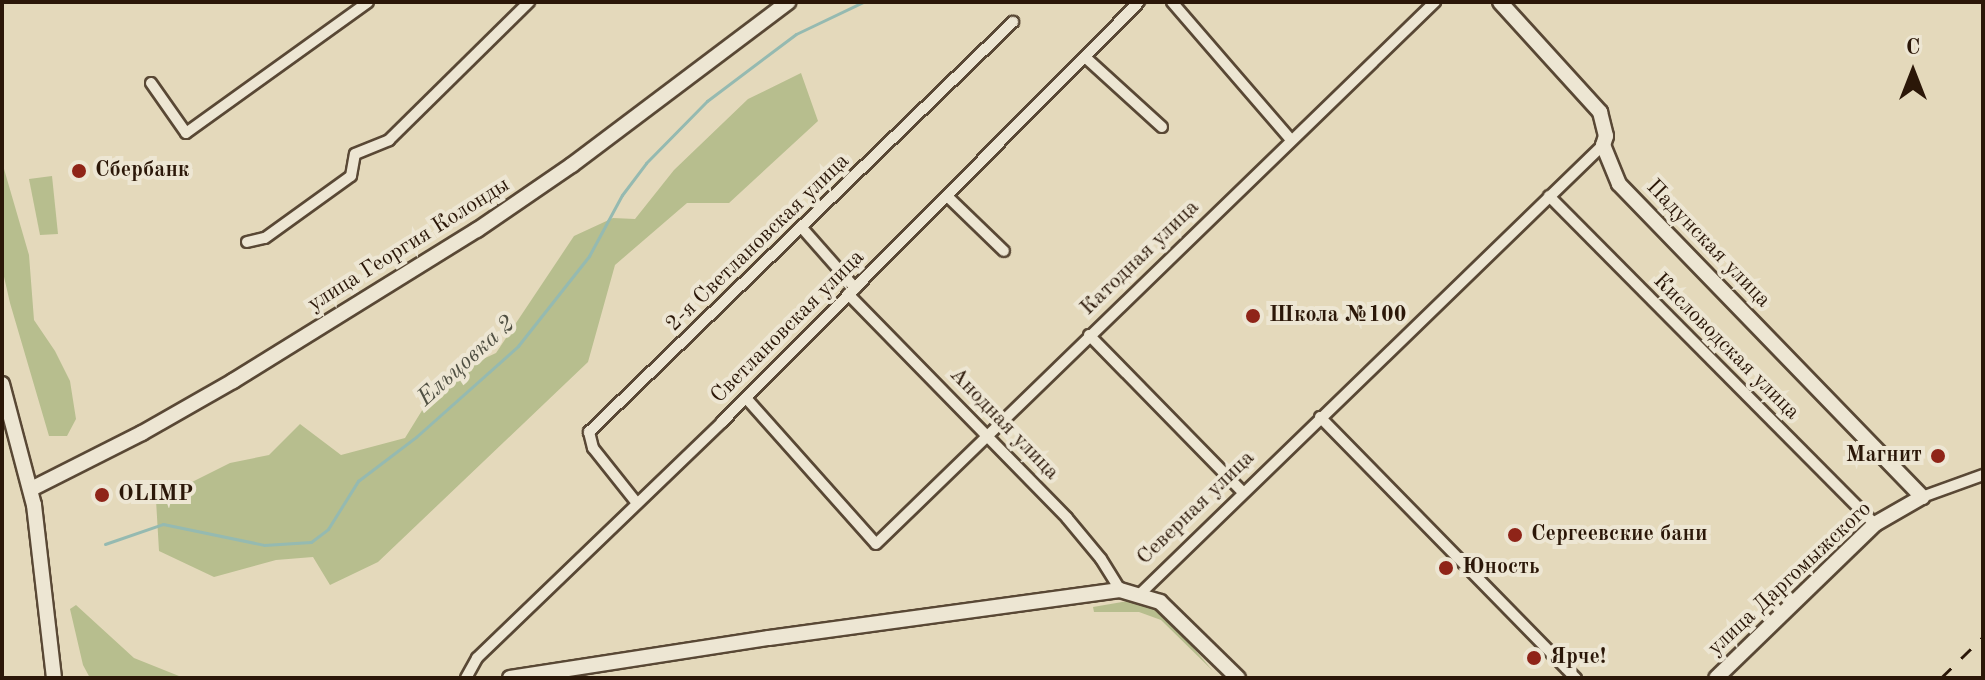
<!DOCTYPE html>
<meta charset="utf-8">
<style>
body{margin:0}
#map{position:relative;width:1985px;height:680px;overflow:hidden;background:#e4d9bb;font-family:"Old Standard TT",serif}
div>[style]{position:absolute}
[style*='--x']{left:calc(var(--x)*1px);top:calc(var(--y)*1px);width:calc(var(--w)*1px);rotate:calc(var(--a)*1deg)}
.green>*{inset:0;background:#b7be8e}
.stream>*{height:3px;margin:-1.5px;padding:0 1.5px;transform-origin:1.5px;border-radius:1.5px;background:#95bab1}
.roads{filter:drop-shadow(2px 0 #594835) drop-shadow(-2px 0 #594835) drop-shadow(0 2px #594835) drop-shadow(0 -2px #594835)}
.street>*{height:10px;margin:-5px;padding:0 5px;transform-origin:5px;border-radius:5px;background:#ede6d3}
.secondary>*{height:14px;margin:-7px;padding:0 7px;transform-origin:7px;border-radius:7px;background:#ede6d3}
.rail>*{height:3px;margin-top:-1.5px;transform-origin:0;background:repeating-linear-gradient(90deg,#2b1708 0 14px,transparent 0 28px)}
.dots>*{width:22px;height:22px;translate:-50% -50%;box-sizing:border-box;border:4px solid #ede6d3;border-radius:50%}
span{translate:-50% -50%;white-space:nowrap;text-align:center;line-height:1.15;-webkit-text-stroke:8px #ede6d3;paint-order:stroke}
.poi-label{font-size:22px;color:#2b1708;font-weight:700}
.left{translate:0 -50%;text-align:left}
.right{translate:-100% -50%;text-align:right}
.street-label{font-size:22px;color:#2b1708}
.water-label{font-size:24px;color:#505043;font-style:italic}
.frame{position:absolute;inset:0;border:4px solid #2b1708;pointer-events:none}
.north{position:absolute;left:1873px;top:32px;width:80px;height:80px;-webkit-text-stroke:6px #ede6d3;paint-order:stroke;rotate:0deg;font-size:22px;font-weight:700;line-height:32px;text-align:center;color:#2b1708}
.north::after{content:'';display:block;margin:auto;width:28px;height:36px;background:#2b1708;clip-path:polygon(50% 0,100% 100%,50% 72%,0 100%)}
</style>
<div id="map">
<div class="green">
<i style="clip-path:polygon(801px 73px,818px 121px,729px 203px,687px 203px,615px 265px,588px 362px,378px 562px,330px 585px,313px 557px,276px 560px,214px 577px,159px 551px,156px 500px,230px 463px,269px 455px,300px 424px,341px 455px,405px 438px,442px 378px,496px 353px,574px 236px,613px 218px,635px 219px,674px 170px,748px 99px)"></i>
<i style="clip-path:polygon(2px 162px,29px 255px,34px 320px,55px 351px,70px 381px,76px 419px,67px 436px,49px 436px,10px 303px,2px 268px)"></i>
<i style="clip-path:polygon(52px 176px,58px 234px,40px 235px,29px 179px)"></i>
<i style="clip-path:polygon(1128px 601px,1145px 605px,1166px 616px,1213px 671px,1161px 620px,1139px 612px,1094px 612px,1093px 607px)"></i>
<i style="clip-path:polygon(76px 605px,134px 658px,184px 678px,90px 678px,83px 665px,70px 609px)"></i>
</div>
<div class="stream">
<i style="--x:105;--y:544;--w:61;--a:-19"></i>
<i style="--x:163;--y:524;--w:103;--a:11.7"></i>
<i style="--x:264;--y:545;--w:47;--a:-3.7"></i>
<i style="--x:311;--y:542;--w:21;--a:-37"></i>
<i style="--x:328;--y:529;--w:57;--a:-58"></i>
<i style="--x:358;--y:481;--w:73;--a:-37.2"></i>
<i style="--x:416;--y:437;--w:137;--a:-41.7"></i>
<i style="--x:518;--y:346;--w:115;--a:-51.7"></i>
<i style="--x:589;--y:256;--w:69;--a:-61.6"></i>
<i style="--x:622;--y:195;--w:40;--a:-53"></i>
<i style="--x:646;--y:163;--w:87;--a:-45.5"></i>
<i style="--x:707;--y:101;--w:111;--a:-37"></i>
<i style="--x:796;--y:34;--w:74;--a:-25.5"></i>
</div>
<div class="roads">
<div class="street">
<i style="--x:1172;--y:2;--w:182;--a:49.2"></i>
<i style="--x:1085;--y:57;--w:104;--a:42.3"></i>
<i style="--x:151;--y:83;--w:61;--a:55"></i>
<i style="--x:186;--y:133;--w:224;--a:-35.7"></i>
<i style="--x:947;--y:196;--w:79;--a:44"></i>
<i style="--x:1549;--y:196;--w:462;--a:45.2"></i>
<i style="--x:803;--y:229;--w:79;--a:48.6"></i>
<i style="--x:247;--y:242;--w:18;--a:-13"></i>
<i style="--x:265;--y:238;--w:106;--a:-35.8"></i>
<i style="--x:351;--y:176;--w:22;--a:-80"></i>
<i style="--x:355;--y:154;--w:37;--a:-22"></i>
<i style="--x:389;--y:140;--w:197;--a:-44.6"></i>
<i style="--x:848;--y:294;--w:313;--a:45.6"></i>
<i style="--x:1067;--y:518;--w:53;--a:50.3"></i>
<i style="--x:1101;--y:559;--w:36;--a:58"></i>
<i style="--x:1089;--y:335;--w:220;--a:45.6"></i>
<i style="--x:746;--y:398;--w:195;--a:48.3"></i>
<i style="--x:876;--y:544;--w:779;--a:-44.12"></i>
<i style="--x:1320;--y:417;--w:366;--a:45.6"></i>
<i style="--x:1922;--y:497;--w:65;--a:-19.8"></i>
<i style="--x:636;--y:502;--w:69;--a:-128.5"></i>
<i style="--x:593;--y:448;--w:16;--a:-104"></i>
<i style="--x:589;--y:432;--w:590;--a:-44.04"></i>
<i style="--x:1141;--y:593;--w:644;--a:-44.12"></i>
<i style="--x:466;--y:678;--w:23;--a:-61"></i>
<i style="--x:477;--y:658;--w:340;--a:-43.9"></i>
<i style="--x:722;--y:422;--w:592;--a:-45.21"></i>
</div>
<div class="secondary">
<i style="--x:1500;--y:2;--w:149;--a:47.7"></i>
<i style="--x:1600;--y:112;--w:25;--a:76"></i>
<i style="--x:1606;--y:136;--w:9;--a:108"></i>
<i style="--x:1603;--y:145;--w:42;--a:67.7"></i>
<i style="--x:1619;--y:184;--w:436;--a:45.9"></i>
<i style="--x:1922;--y:497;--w:54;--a:150.1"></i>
<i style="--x:1875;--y:524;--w:221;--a:135.9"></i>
<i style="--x:2;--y:384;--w:125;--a:75.2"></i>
<i style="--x:34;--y:505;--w:174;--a:83.4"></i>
<i style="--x:31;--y:489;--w:124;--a:-26.8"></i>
<i style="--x:142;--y:433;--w:105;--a:-29.7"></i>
<i style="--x:233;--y:381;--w:287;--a:-31.8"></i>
<i style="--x:477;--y:230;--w:115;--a:-34.4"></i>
<i style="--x:572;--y:165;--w:271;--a:-37"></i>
<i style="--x:510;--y:678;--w:262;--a:-8.8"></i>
<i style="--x:769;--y:638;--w:354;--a:-7.8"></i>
<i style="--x:1120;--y:590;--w:42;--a:16.7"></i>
<i style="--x:1160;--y:602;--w:109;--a:44.3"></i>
</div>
</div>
<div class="rail">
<i style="--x:1941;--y:678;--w:59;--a:-44.3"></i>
</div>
<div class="dots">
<i style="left:79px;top:171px;background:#8f2418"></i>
<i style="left:1253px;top:316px;background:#8f2418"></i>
<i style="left:1938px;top:456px;background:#8f2418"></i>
<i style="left:102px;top:495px;background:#8f2418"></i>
<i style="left:1515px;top:535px;background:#8f2418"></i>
<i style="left:1446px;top:568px;background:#8f2418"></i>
<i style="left:1534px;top:658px;background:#8f2418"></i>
</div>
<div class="poi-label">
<span class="left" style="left:95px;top:171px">Сбербанк</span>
<span class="left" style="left:1269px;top:316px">Школа №100</span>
<span class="right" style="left:1922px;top:456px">Магнит</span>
<span class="left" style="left:118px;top:495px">OLIMP</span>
<span class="left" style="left:1531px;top:535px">Сергеевские бани</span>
<span class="left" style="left:1462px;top:568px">Юность</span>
<span class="left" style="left:1550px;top:658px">Ярче!</span>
</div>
<div class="street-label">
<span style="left:758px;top:243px;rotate:-44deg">2-я Светлановская улица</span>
<span style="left:1708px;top:244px;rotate:46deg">Падунская улица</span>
<span style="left:409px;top:245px;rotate:-32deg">улица Георгия Колонды</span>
<span style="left:1140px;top:258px;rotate:-44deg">Катодная улица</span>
<span style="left:788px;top:327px;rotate:-45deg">Светлановская улица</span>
<span style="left:1726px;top:347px;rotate:45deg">Кисловодская улица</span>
<span style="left:1004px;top:424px;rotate:46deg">Анодная улица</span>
<span style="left:1196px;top:508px;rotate:-44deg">Северная улица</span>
<span style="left:1790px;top:579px;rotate:-43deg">улица Даргомыжского</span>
</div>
<div class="water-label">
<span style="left:467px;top:362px;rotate:-42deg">Ельцовка 2</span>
</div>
<div class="frame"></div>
<div class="north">С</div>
</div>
